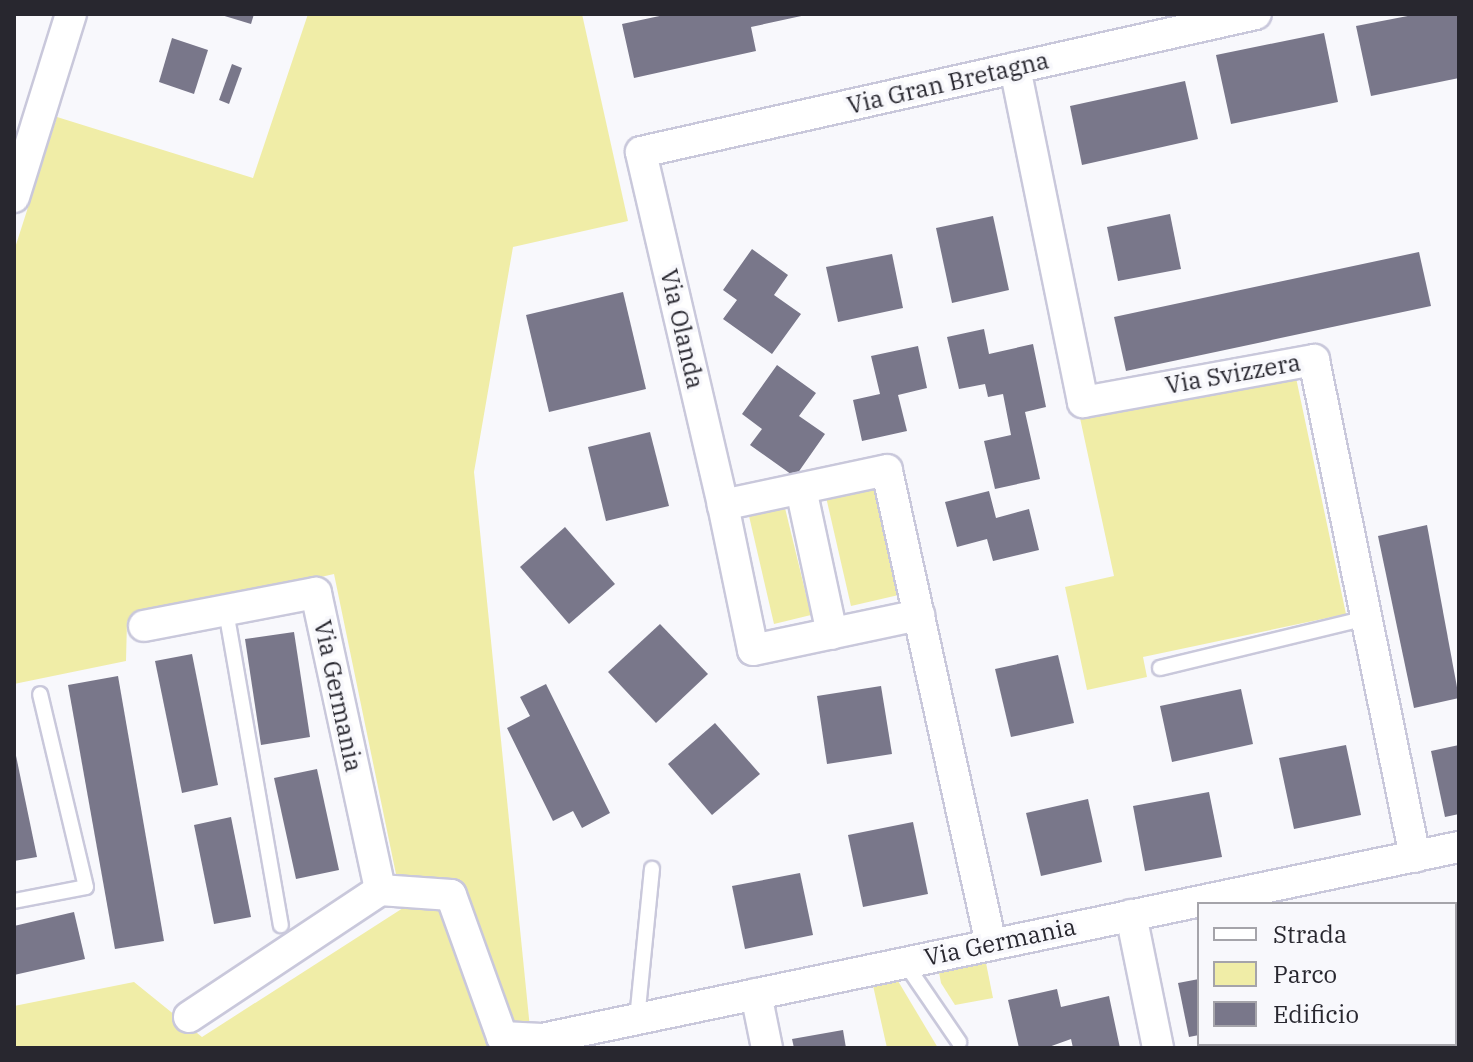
<!DOCTYPE html>
<style>
body{margin:0}
#map{position:relative;width:1473px;height:1062px;overflow:hidden;background:#f8f8fc;font-family:"IBM Plex Serif",serif}
div>[style]{position:absolute}
[style*='--x']{left:calc(var(--x)*1px);top:calc(var(--y)*1px);width:calc(var(--w)*1px);rotate:calc(var(--a)*1deg)}
.green>*{inset:0;background:#f0eda7}
.building>*{inset:0;background:#79778a}
.roads{filter:drop-shadow(2px 0 #c9c8db) drop-shadow(-2px 0 #c9c8db) drop-shadow(0 2px #c9c8db) drop-shadow(0 -2px #c9c8db)}
.service>*{height:14px;margin:-7px;padding:0 7px;transform-origin:7px;border-radius:7px;background:#fff}
.minor>*{height:30px;margin:-15px;padding:0 15px;transform-origin:15px;border-radius:15px;background:#fff}
span{translate:-50% -50%;white-space:nowrap;text-align:center;line-height:1.15;-webkit-text-stroke:7px #f8f8fc;paint-order:stroke}
.street-label{font-size:24px;color:#28272f}
.frame{position:absolute;inset:0;border:16px solid #28272f;pointer-events:none}
.legend{position:absolute;left:1197px;top:902px;width:260px;height:144px;box-sizing:border-box;background:#f8f8fc;border:2px solid #a5a4aa;margin:0;padding:10px 14px;list-style:none;font-size:24px;color:#28272f}
.legend li{display:flex;align-items:center;gap:16px;height:40px}
.legend b{width:40px;border:2px solid #a5a4aa}
</style>
<div id="map">
<div class="green">
<i style="clip-path:polygon(308px 14px,582px 14px,628px 221px,513px 247px,474px 472px,532px 1048px,14px 1048px,14px 1006px,134px 982px,202px 1037px,403px 908px,334px 574px,127px 621px,126px 661px,14px 684px,14px 251px,57px 117px,253px 178px)"></i>
<i style="clip-path:polygon(1295px 373px,1346px 614px,1143px 657px,1147px 677px,1087px 690px,1065px 587px,1114px 576px,1080px 418px)"></i>
<i style="clip-path:polygon(877px 485px,903px 594px,851px 606px,826px 497px)"></i>
<i style="clip-path:polygon(785px 508px,811px 615px,774px 624px,749px 516px)"></i>
<i style="clip-path:polygon(984px 953px,993px 998px,955px 1005px,941px 983px,937px 962px)"></i>
<i style="clip-path:polygon(895px 976px,938px 1048px,887px 1048px,872px 981px)"></i>
</div>
<div class="building">
<i style="clip-path:polygon(218px 14px,254px 14px,251px 24px)"></i>
<i style="clip-path:polygon(669px 14px,805px 14px,806px 15px,751px 27px,756px 51px,634px 78px,622px 24px)"></i>
<i style="clip-path:polygon(1418px 14px,1459px 14px,1459px 78px,1371px 96px,1356px 26px)"></i>
<i style="clip-path:polygon(1324px 33px,1338px 102px,1231px 124px,1216px 55px)"></i>
<i style="clip-path:polygon(172px 38px,208px 50px,194px 94px,159px 82px)"></i>
<i style="clip-path:polygon(232px 64px,242px 68px,229px 104px,219px 100px)"></i>
<i style="clip-path:polygon(1185px 81px,1198px 139px,1082px 165px,1070px 106px)"></i>
<i style="clip-path:polygon(1170px 214px,1181px 269px,1118px 281px,1107px 227px)"></i>
<i style="clip-path:polygon(993px 216px,1009px 290px,952px 303px,936px 228px)"></i>
<i style="clip-path:polygon(752px 249px,788px 275px,774px 295px,801px 314px,772px 354px,723px 319px,737px 300px,723px 290px)"></i>
<i style="clip-path:polygon(1419px 252px,1431px 306px,1126px 371px,1114px 317px)"></i>
<i style="clip-path:polygon(892px 254px,903px 308px,838px 322px,826px 267px)"></i>
<i style="clip-path:polygon(623px 292px,646px 389px,549px 412px,526px 315px)"></i>
<i style="clip-path:polygon(984px 329px,989px 354px,1033px 344px,1046px 407px,1025px 412px,1040px 479px,995px 489px,984px 441px,1011px 435px,1003px 394px,988px 397px,985px 384px,959px 389px,947px 337px)"></i>
<i style="clip-path:polygon(918px 346px,927px 388px,898px 395px,907px 431px,862px 441px,853px 400px,880px 394px,871px 356px)"></i>
<i style="clip-path:polygon(777px 365px,816px 393px,799px 416px,825px 434px,795px 477px,750px 445px,762px 429px,742px 414px)"></i>
<i style="clip-path:polygon(650px 432px,669px 506px,606px 521px,588px 447px)"></i>
<i style="clip-path:polygon(989px 491px,996px 518px,1029px 509px,1039px 550px,993px 561px,987px 539px,957px 547px,945px 502px)"></i>
<i style="clip-path:polygon(1427px 525px,1459px 698px,1414px 708px,1378px 536px)"></i>
<i style="clip-path:polygon(565px 527px,615px 584px,569px 624px,520px 567px)"></i>
<i style="clip-path:polygon(660px 624px,708px 674px,656px 723px,608px 672px)"></i>
<i style="clip-path:polygon(294px 632px,310px 737px,261px 745px,245px 639px)"></i>
<i style="clip-path:polygon(192px 654px,218px 785px,182px 793px,155px 661px)"></i>
<i style="clip-path:polygon(1058px 655px,1074px 723px,1011px 737px,995px 669px)"></i>
<i style="clip-path:polygon(118px 676px,164px 941px,115px 949px,68px 685px)"></i>
<i style="clip-path:polygon(546px 684px,610px 813px,582px 828px,573px 811px,553px 821px,507px 728px,530px 716px,520px 697px)"></i>
<i style="clip-path:polygon(881px 686px,892px 754px,827px 764px,817px 696px)"></i>
<i style="clip-path:polygon(1241px 689px,1253px 744px,1172px 762px,1160px 706px)"></i>
<i style="clip-path:polygon(715px 723px,760px 774px,712px 815px,668px 764px)"></i>
<i style="clip-path:polygon(1346px 745px,1361px 815px,1294px 829px,1279px 758px)"></i>
<i style="clip-path:polygon(1459px 745px,1459px 814px,1445px 817px,1431px 751px)"></i>
<i style="clip-path:polygon(14px 746px,37px 857px,14px 861px)"></i>
<i style="clip-path:polygon(317px 769px,339px 870px,296px 879px,274px 778px)"></i>
<i style="clip-path:polygon(1209px 792px,1222px 857px,1145px 871px,1133px 806px)"></i>
<i style="clip-path:polygon(1088px 799px,1102px 862px,1041px 876px,1026px 813px)"></i>
<i style="clip-path:polygon(231px 817px,251px 917px,214px 924px,194px 825px)"></i>
<i style="clip-path:polygon(913px 822px,928px 894px,863px 907px,848px 835px)"></i>
<i style="clip-path:polygon(800px 873px,813px 935px,745px 949px,732px 886px)"></i>
<i style="clip-path:polygon(74px 912px,85px 959px,14px 975px,14px 926px)"></i>
<i style="clip-path:polygon(1199px 979px,1199px 1035px,1189px 1037px,1178px 983px)"></i>
<i style="clip-path:polygon(1057px 989px,1061px 1007px,1109px 996px,1120px 1048px,1073px 1048px,1071px 1039px,1046px 1048px,1019px 1048px,1008px 1000px)"></i>
<i style="clip-path:polygon(843px 1030px,846px 1048px,794px 1048px,792px 1039px)"></i>
</div>
<div class="roads">
<div class="service">
<i style="--x:226;--y:611;--w:319;--a:80.1"></i>
<i style="--x:1160;--y:668;--w:213;--a:-13.6"></i>
<i style="--x:14;--y:901;--w:73;--a:-11"></i>
<i style="--x:86;--y:887;--w:198;--a:-103.4"></i>
<i style="--x:905;--y:963;--w:96;--a:55.6"></i>
<i style="--x:637;--y:1019;--w:151;--a:-84.3"></i>
</div>
<div class="minor">
<i style="--x:1015;--y:68;--w:341;--a:78.5"></i>
<i style="--x:1083;--y:402;--w:235;--a:-10.3"></i>
<i style="--x:1314;--y:360;--w:507;--a:78.51"></i>
<i style="--x:14;--y:197;--w:192;--a:-72.7"></i>
<i style="--x:801;--y:489;--w:148;--a:77.9"></i>
<i style="--x:723;--y:505;--w:148;--a:78.3"></i>
<i style="--x:753;--y:650;--w:170;--a:-11.9"></i>
<i style="--x:144;--y:626;--w:175;--a:-10.9"></i>
<i style="--x:316;--y:593;--w:304;--a:77.8"></i>
<i style="--x:1131;--y:915;--w:136;--a:78.5"></i>
<i style="--x:991;--y:944;--w:485;--a:-102.4"></i>
<i style="--x:887;--y:470;--w:168;--a:168"></i>
<i style="--x:723;--y:505;--w:362;--a:-103.1"></i>
<i style="--x:641;--y:152;--w:630;--a:-12.65"></i>
<i style="--x:756;--y:994;--w:55;--a:78.5"></i>
<i style="--x:189;--y:1017;--w:229;--a:-33.6"></i>
<i style="--x:380;--y:890;--w:71;--a:4"></i>
<i style="--x:451;--y:895;--w:151;--a:70.2"></i>
<i style="--x:502;--y:1037;--w:40;--a:2.9"></i>
<i style="--x:544;--y:1048;--w:9;--a:-103"></i>
<i style="--x:542;--y:1039;--w:937;--a:-11.83"></i>
</div>
</div>
<div class="street-label">
<span style="left:948px;top:83px;rotate:-13deg">Via Gran Bretagna</span>
<span style="left:682px;top:329px;rotate:77deg">Via Olanda</span>
<span style="left:1233px;top:374px;rotate:-10deg">Via Svizzera</span>
<span style="left:338px;top:696px;rotate:78deg">Via Germania</span>
<span style="left:1000px;top:942px;rotate:-12deg">Via Germania</span>
</div>
<div class="frame"></div>
<ul class="legend">
<li><b style="height:10px;background:#fff"></b>Strada</li>
<li><b style="height:22px;background:#f0eda7"></b>Parco</li>
<li><b style="height:22px;background:#79778a"></b>Edificio</li>
</ul>
</div>
